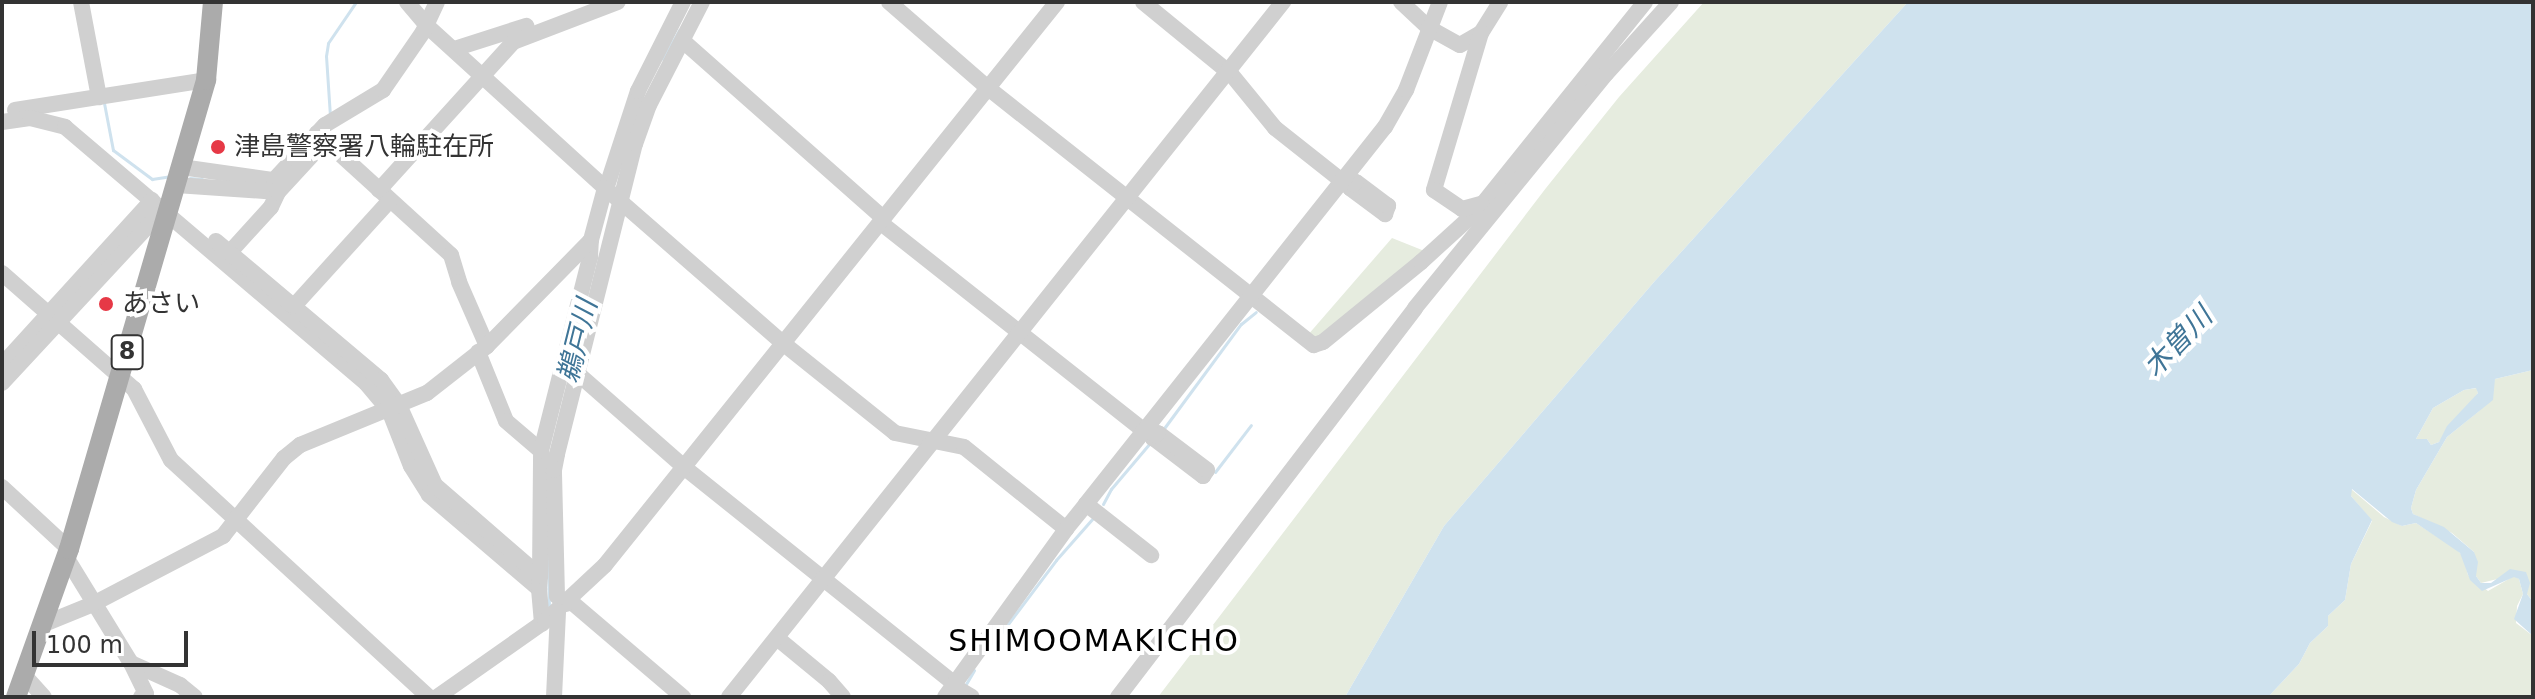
<!DOCTYPE html>
<meta charset="utf-8">
<style>
body{margin:0}
#map{position:relative;width:2535px;height:699px;overflow:hidden;background:#fff;font-family:"DejaVu Sans","Noto Sans JP",sans-serif}
div>[style]{position:absolute}
[style*='--x']{left:calc(var(--x)*1px);top:calc(var(--y)*1px);width:calc(var(--w)*1px);rotate:calc(var(--a)*1deg)}
.green>*{inset:0;background:#e6ecdf}
.water>*{inset:0;background:#cfe2ee}
.stream>*{height:3px;margin:-1.5px;padding:0 1.5px;transform-origin:1.5px;border-radius:1.5px;background:#cfe2ee}
.minor>*{height:16px;margin:-8px;padding:0 8px;transform-origin:8px;border-radius:8px;background:#d0d0d0}
.major>*{height:20px;margin:-10px;padding:0 10px;transform-origin:10px;border-radius:10px;background:#ababab}
.dots>*{width:22px;height:22px;translate:-50% -50%;box-sizing:border-box;border:4px solid #fff;border-radius:50%}
span{translate:-50% -50%;white-space:nowrap;text-align:center;line-height:1.15;-webkit-text-stroke:8px #fff;paint-order:stroke}
.shield-label span{padding:2px 6px;background:#fff;border:2px solid;border-radius:6px;-webkit-text-stroke-width:0}
.shield-label{font-size:24px;color:#333;font-weight:700}
.poi-label{font-size:26px;color:#333}
.left{translate:0 -50%;text-align:left}
.water-label{font-size:28px;color:#3f7597;font-style:italic}
.quarter-label{font-size:30px;color:#000;letter-spacing:2px}
.frame{position:absolute;inset:0;border:4px solid #333;pointer-events:none}
.scale{position:absolute;left:32px;top:631px;width:156px;height:36px;box-sizing:border-box;border:4px solid #333;border-top:0;padding-left:10px;font-size:24px;line-height:28px;white-space:nowrap;color:#333;-webkit-text-stroke:6px #fff;paint-order:stroke}
</style>
<div id="map">
<div class="green">
<i style="clip-path:polygon(1704px 2px,1908px 2px,1654px 282px,1444px 526px,1345px 697px,1158px 697px,1546px 188px,1619px 97px)"></i>
<i style="clip-path:polygon(1392px 238px,1427px 252px,1325px 338px,1307px 336px)"></i>
<i style="clip-path:polygon(2533px 370px,2533px 602px,2527px 594px,2526px 572px,2481px 583px,2476px 576px,2474px 552px,2452px 533px,2413px 514px,2411px 508px,2416px 490px,2447px 437px,2479px 411px,2495px 379px)"></i>
<i style="clip-path:polygon(2477px 388px,2478px 393px,2439px 442px,2431px 445px,2427px 439px,2416px 439px,2433px 408px,2464px 390px)"></i>
<i style="clip-path:polygon(2351px 489px,2384px 517px,2402px 526px,2416px 523px,2456px 549px,2463px 556px,2468px 575px,2488px 591px,2514px 576px,2519px 579px,2523px 594px,2517px 606px,2516px 623px,2533px 636px,2533px 697px,2268px 697px,2299px 664px,2310px 643px,2328px 626px,2328px 616px,2345px 600px,2351px 564px,2372px 521px,2351px 496px)"></i>
</div>
<div class="water">
<i style="clip-path:polygon(evenodd,1908px 2px,2533px 2px,2533px 370px,2495px 379px,2493px 400px,2447px 437px,2416px 490px,2411px 508px,2413px 514px,2444px 527px,2474px 552px,2478px 562px,2476px 576px,2481px 583px,2491px 583px,2510px 569px,2526px 572px,2530px 583px,2527px 594px,2533px 602px,2533px 636px,2514px 619px,2523px 594px,2519px 579px,2514px 577px,2482px 591px,2470px 580px,2460px 553px,2416px 523px,2402px 526px,2392px 522px,2352px 489px,2351px 496px,2372px 520px,2351px 564px,2345px 600px,2328px 616px,2328px 626px,2310px 643px,2299px 664px,2268px 697px,1345px 697px,1444px 526px,1654px 282px,1908px 2px,2476px 388px,2478px 393px,2447px 426px,2439px 442px,2431px 445px,2427px 439px,2416px 439px,2433px 408px,2464px 390px,2476px 388px)"></i>
</div>
<div class="stream">
<i style="--x:663;--y:59;--w:33;--a:-61"></i>
<i style="--x:104;--y:103;--w:48;--a:79.2"></i>
<i style="--x:113;--y:150;--w:49;--a:36.6"></i>
<i style="--x:152;--y:179;--w:18;--a:-9"></i>
<i style="--x:330;--y:116;--w:60;--a:-93.8"></i>
<i style="--x:326;--y:56;--w:13;--a:-81"></i>
<i style="--x:328;--y:43;--w:50;--a:-55.7"></i>
<i style="--x:190;--y:178;--w:12;--a:5"></i>
<i style="--x:1162;--y:431;--w:133;--a:-53.6"></i>
<i style="--x:1241;--y:324;--w:19;--a:-39"></i>
<i style="--x:1215;--y:472;--w:59;--a:-52.5"></i>
<i style="--x:1103;--y:504;--w:17;--a:-62"></i>
<i style="--x:1111;--y:489;--w:59;--a:-49.8"></i>
<i style="--x:548;--y:557;--w:52;--a:88.9"></i>
<i style="--x:993;--y:644;--w:105;--a:-53.1"></i>
<i style="--x:1056;--y:560;--w:56;--a:-48.6"></i>
<i style="--x:966;--y:684;--w:16;--a:-60"></i>
</div>
<div class="minor">
<i style="--x:81;--y:2;--w:97;--a:79.3"></i>
<i style="--x:407;--y:2;--w:30;--a:50"></i>
<i style="--x:426;--y:25;--w:242;--a:42.3"></i>
<i style="--x:605;--y:188;--w:237;--a:41.1"></i>
<i style="--x:784;--y:344;--w:142;--a:38.7"></i>
<i style="--x:895;--y:433;--w:70;--a:11.5"></i>
<i style="--x:964;--y:447;--w:131;--a:38.8"></i>
<i style="--x:1066;--y:529;--w:32;--a:-51"></i>
<i style="--x:1086;--y:504;--w:83;--a:38.1"></i>
<i style="--x:889;--y:2;--w:131;--a:41"></i>
<i style="--x:988;--y:88;--w:415;--a:38.3"></i>
<i style="--x:1314;--y:345;--w:9;--a:-18"></i>
<i style="--x:1323;--y:342;--w:127;--a:-39.2"></i>
<i style="--x:1421;--y:262;--w:76;--a:-42.3"></i>
<i style="--x:1477;--y:211;--w:268;--a:-51.2"></i>
<i style="--x:1143;--y:2;--w:114;--a:39.3"></i>
<i style="--x:1231;--y:74;--w:70;--a:50.8"></i>
<i style="--x:1275;--y:128;--w:85;--a:38.3"></i>
<i style="--x:1401;--y:2;--w:38;--a:43"></i>
<i style="--x:1429;--y:28;--w:35;--a:29"></i>
<i style="--x:1460;--y:45;--w:24;--a:-30"></i>
<i style="--x:1481;--y:33;--w:36;--a:-58"></i>
<i style="--x:1481;--y:33;--w:164;--a:106.7"></i>
<i style="--x:1434;--y:190;--w:34;--a:34"></i>
<i style="--x:1462;--y:209;--w:20;--a:-15"></i>
<i style="--x:683;--y:41;--w:268;--a:41.5"></i>
<i style="--x:454;--y:49;--w:76;--a:-17.7"></i>
<i style="--x:15;--y:110;--w:193;--a:-8.9"></i>
<i style="--x:2;--y:122;--w:28;--a:-8"></i>
<i style="--x:30;--y:118;--w:36;--a:14"></i>
<i style="--x:65;--y:127;--w:395;--a:40.4"></i>
<i style="--x:366;--y:383;--w:35;--a:50"></i>
<i style="--x:389;--y:410;--w:60;--a:68.6"></i>
<i style="--x:411;--y:466;--w:34;--a:58"></i>
<i style="--x:429;--y:495;--w:145;--a:40.5"></i>
<i style="--x:539;--y:589;--w:35;--a:85"></i>
<i style="--x:317;--y:133;--w:181;--a:42.3"></i>
<i style="--x:451;--y:255;--w:28;--a:73"></i>
<i style="--x:459;--y:282;--w:70;--a:66.4"></i>
<i style="--x:181;--y:167;--w:94;--a:8"></i>
<i style="--x:274;--y:180;--w:75;--a:-47.2"></i>
<i style="--x:325;--y:125;--w:68;--a:-31.1"></i>
<i style="--x:383;--y:90;--w:70;--a:-55.4"></i>
<i style="--x:423;--y:32;--w:33;--a:-65"></i>
<i style="--x:1345;--y:178;--w:10;--a:37"></i>
<i style="--x:1353;--y:184;--w:5;--a:127"></i>
<i style="--x:1350;--y:188;--w:44;--a:36.6"></i>
<i style="--x:1385;--y:214;--w:9;--a:-69"></i>
<i style="--x:1388;--y:206;--w:40;--a:-143"></i>
<i style="--x:1356;--y:182;--w:4;--a:146"></i>
<i style="--x:176;--y:185;--w:102;--a:3.9"></i>
<i style="--x:278;--y:192;--w:17;--a:115"></i>
<i style="--x:271;--y:207;--w:61;--a:132.3"></i>
<i style="--x:606;--y:189;--w:103;--a:-71.9"></i>
<i style="--x:638;--y:91;--w:100;--a:-63.2"></i>
<i style="--x:379;--y:190;--w:200;--a:-47.8"></i>
<i style="--x:513;--y:42;--w:112;--a:-20.9"></i>
<i style="--x:278;--y:192;--w:69;--a:-47.3"></i>
<i style="--x:881;--y:223;--w:335;--a:38.3"></i>
<i style="--x:216;--y:241;--w:216;--a:40.1"></i>
<i style="--x:381;--y:380;--w:31;--a:54"></i>
<i style="--x:399;--y:405;--w:88;--a:65.8"></i>
<i style="--x:435;--y:485;--w:139;--a:40.9"></i>
<i style="--x:540;--y:576;--w:13;--a:94"></i>
<i style="--x:2;--y:273;--w:176;--a:41.3"></i>
<i style="--x:134;--y:389;--w:80;--a:62.5"></i>
<i style="--x:171;--y:460;--w:350;--a:42.6"></i>
<i style="--x:294;--y:306;--w:143;--a:-47.8"></i>
<i style="--x:478;--y:352;--w:74;--a:67.9"></i>
<i style="--x:506;--y:421;--w:46;--a:40.6"></i>
<i style="--x:2;--y:365;--w:223;--a:-47.7"></i>
<i style="--x:577;--y:373;--w:144;--a:41.3"></i>
<i style="--x:685;--y:468;--w:344;--a:38.7"></i>
<i style="--x:2;--y:383;--w:229;--a:-47.1"></i>
<i style="--x:158;--y:215;--w:10;--a:-6"></i>
<i style="--x:1147;--y:428;--w:11;--a:41"></i>
<i style="--x:1155;--y:435;--w:4;--a:124"></i>
<i style="--x:1153;--y:438;--w:63;--a:37.2"></i>
<i style="--x:1203;--y:476;--w:7;--a:-56"></i>
<i style="--x:1207;--y:470;--w:61;--a:-142.9"></i>
<i style="--x:1158;--y:433;--w:4;--a:146"></i>
<i style="--x:2;--y:487;--w:91;--a:42.8"></i>
<i style="--x:1086;--y:504;--w:481;--a:-51.6"></i>
<i style="--x:1385;--y:127;--w:43;--a:-60.4"></i>
<i style="--x:1406;--y:90;--w:94;--a:-68.9"></i>
<i style="--x:66;--y:557;--w:124;--a:58.5"></i>
<i style="--x:131;--y:663;--w:54;--a:24.2"></i>
<i style="--x:180;--y:685;--w:19;--a:39"></i>
<i style="--x:540;--y:576;--w:125;--a:-89.5"></i>
<i style="--x:541;--y:451;--w:200;--a:-75.8"></i>
<i style="--x:590;--y:257;--w:17;--a:-87"></i>
<i style="--x:569;--y:600;--w:150;--a:40.4"></i>
<i style="--x:566;--y:604;--w:12;--a:-138"></i>
<i style="--x:557;--y:596;--w:126;--a:-91.4"></i>
<i style="--x:554;--y:470;--w:16;--a:-79"></i>
<i style="--x:557;--y:454;--w:320;--a:-75.9"></i>
<i style="--x:635;--y:144;--w:41;--a:-70.3"></i>
<i style="--x:649;--y:105;--w:116;--a:-62.8"></i>
<i style="--x:44;--y:624;--w:53;--a:-22.2"></i>
<i style="--x:93;--y:604;--w:147;--a:-27.6"></i>
<i style="--x:223;--y:536;--w:99;--a:-52"></i>
<i style="--x:284;--y:458;--w:21;--a:-39"></i>
<i style="--x:300;--y:445;--w:137;--a:-22.3"></i>
<i style="--x:427;--y:393;--w:76;--a:-38.1"></i>
<i style="--x:487;--y:346;--w:148;--a:-45.5"></i>
<i style="--x:591;--y:240;--w:54;--a:-74.9"></i>
<i style="--x:777;--y:638;--w:67;--a:39.6"></i>
<i style="--x:829;--y:681;--w:21;--a:49"></i>
<i style="--x:131;--y:663;--w:34;--a:64"></i>
<i style="--x:146;--y:694;--w:6;--a:149"></i>
<i style="--x:25;--y:676;--w:28;--a:48"></i>
<i style="--x:952;--y:685;--w:23;--a:31"></i>
<i style="--x:437;--y:697;--w:132;--a:-35.1"></i>
<i style="--x:545;--y:621;--w:82;--a:-43"></i>
<i style="--x:605;--y:565;--w:722;--a:-51.24"></i>
<i style="--x:554;--y:697;--w:86;--a:-87.3"></i>
<i style="--x:729;--y:697;--w:889;--a:-51.44"></i>
<i style="--x:945;--y:697;--w:207;--a:-54.2"></i>
<i style="--x:1118;--y:697;--w:489;--a:-52.6"></i>
<i style="--x:1415;--y:308;--w:302;--a:-50.8"></i>
<i style="--x:1606;--y:74;--w:97;--a:-47.9"></i>
</div>
<div class="major">
<i style="--x:16;--y:697;--w:157;--a:-70.3"></i>
<i style="--x:69;--y:549;--w:489;--a:-73.7"></i>
<i style="--x:206;--y:80;--w:78;--a:-84.9"></i>
</div>
<div class="dots">
<i style="left:218px;top:147px;background:#e63946"></i>
<i style="left:106px;top:304px;background:#e63946"></i>
</div>
<div class="shield-label">
<span style="left:127px;top:352px">8</span>
</div>
<div class="poi-label">
<span class="left" style="left:234px;top:147px">津島警察署八輪駐在所</span>
<span class="left" style="left:122px;top:304px">あさい</span>
</div>
<div class="water-label">
<span style="left:578px;top:341px;rotate:-76deg">鵜戸川</span>
<span style="left:2178px;top:342px;rotate:-46deg">木曽川</span>
</div>
<div class="quarter-label">
<span style="left:1094px;top:641px">SHIMOOMAKICHO</span>
</div>
<div class="frame"></div>
<div class="scale">100 m</div>
</div>
